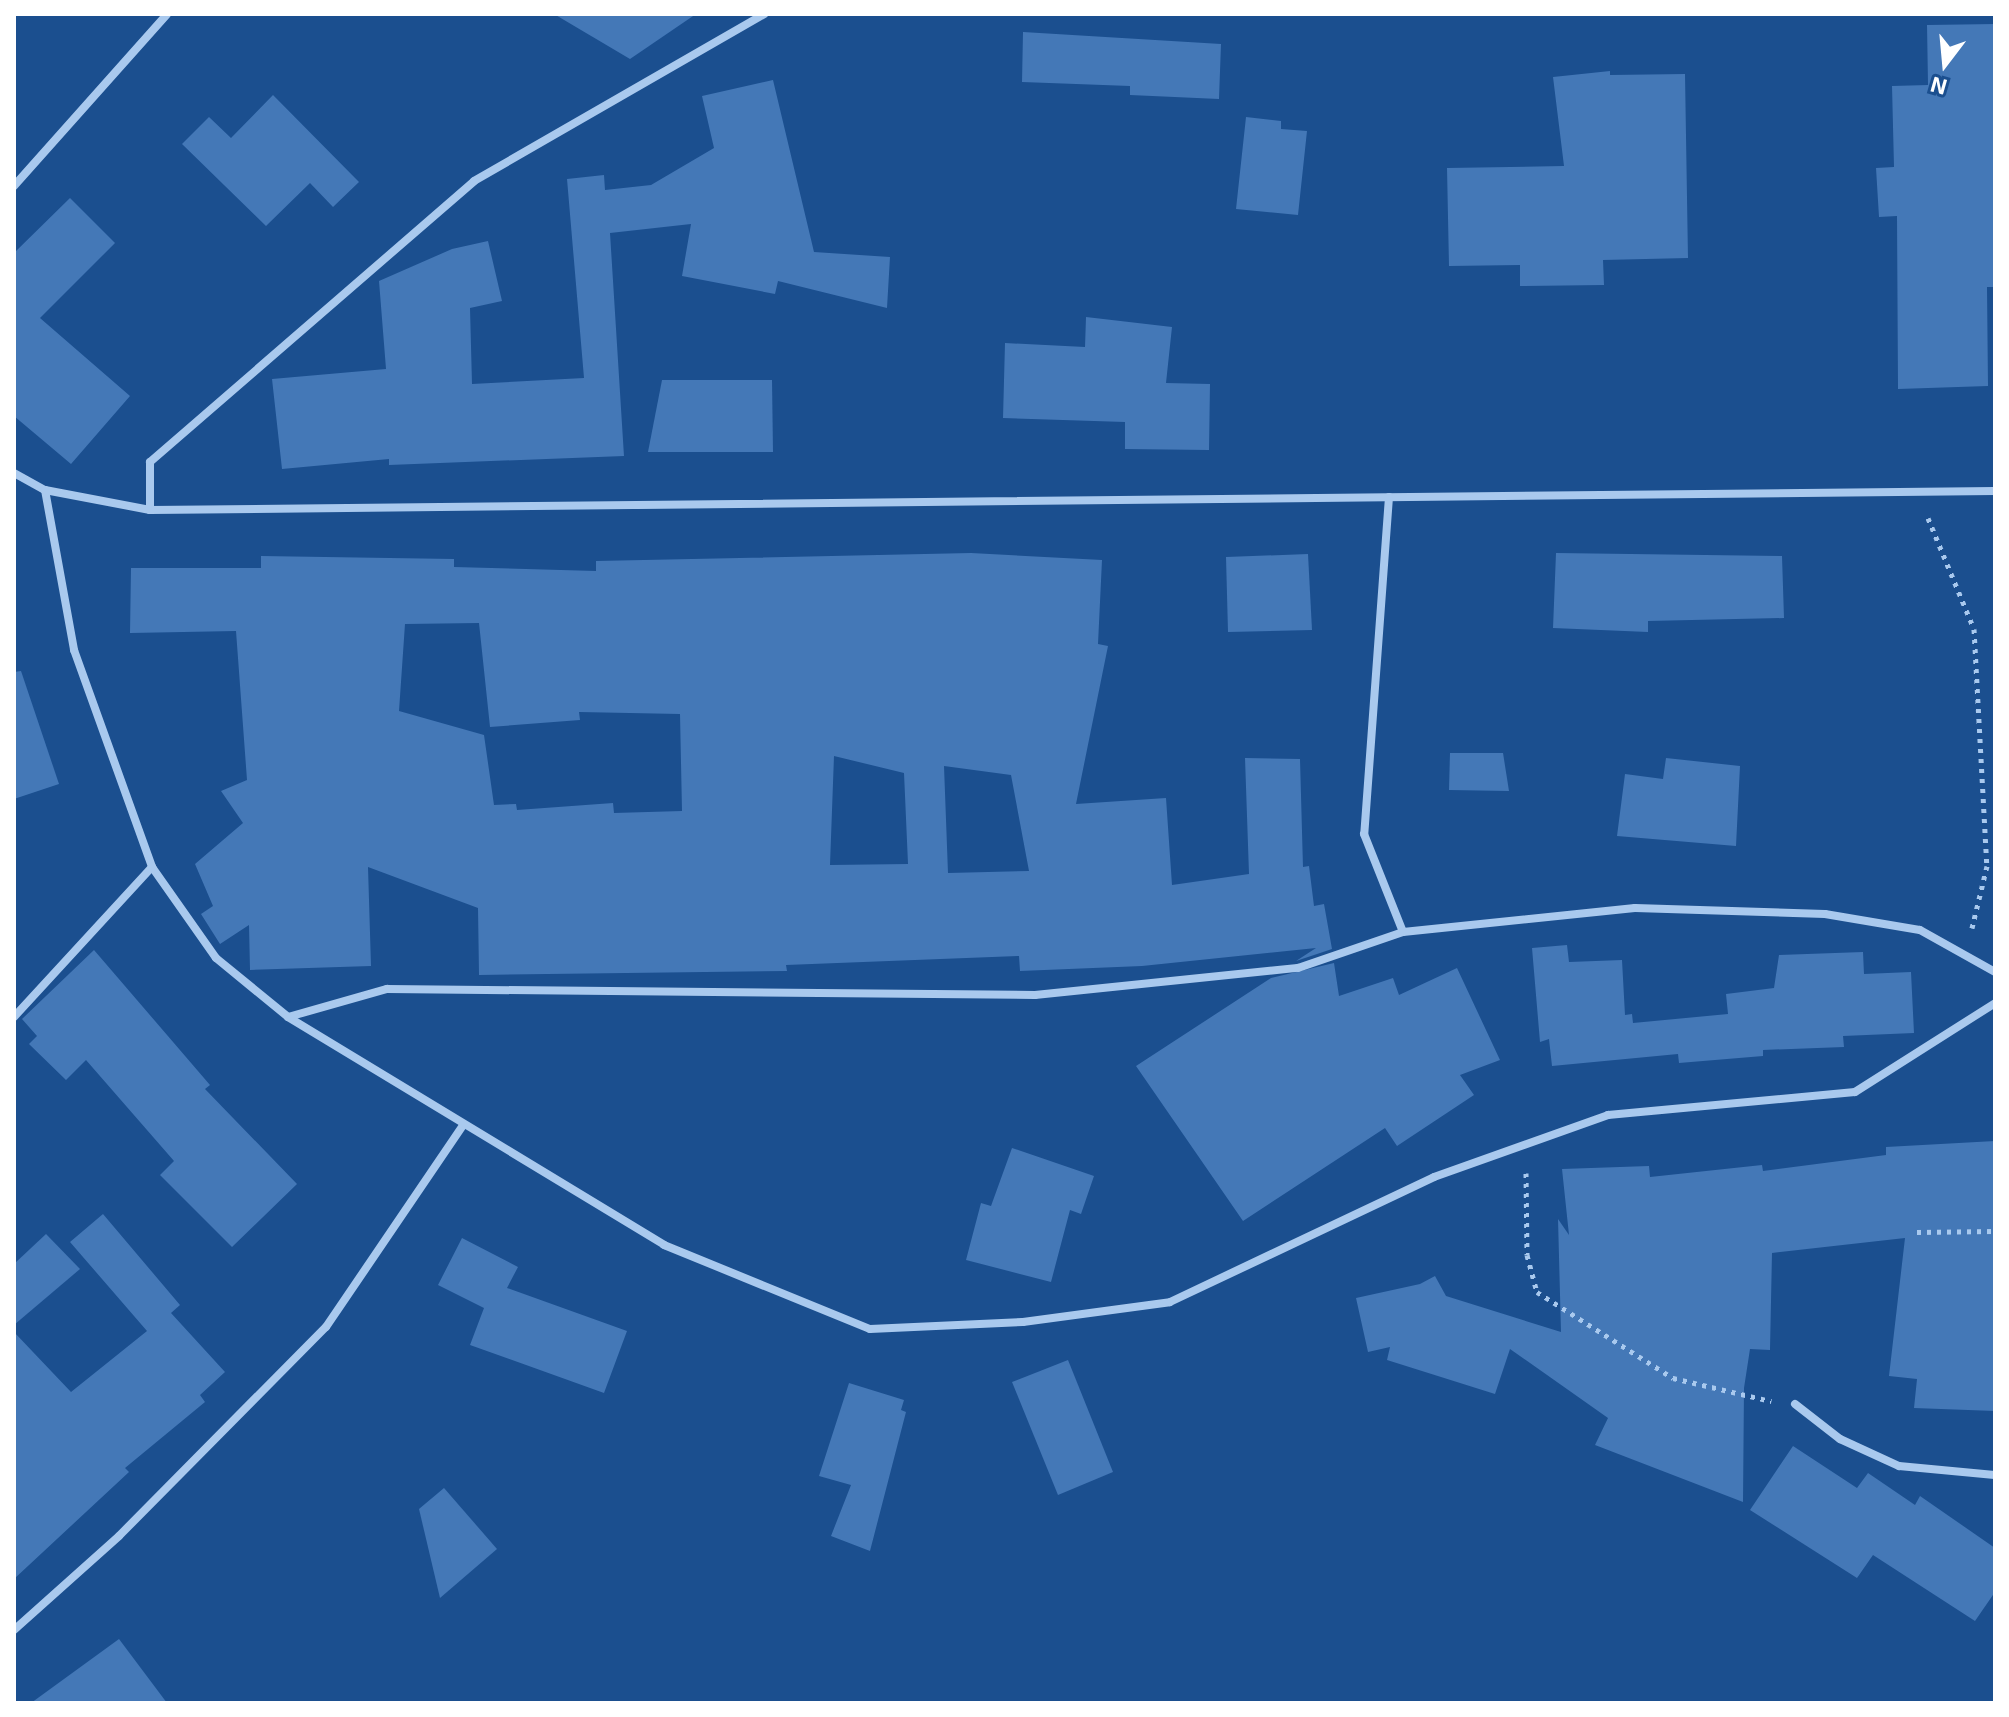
<!DOCTYPE html>
<html>
<head>
<meta charset="utf-8">
<style>
	body { margin:0 }
	#map { position:relative; width:2009px; height:1717px; overflow:hidden; background:#1b4f8f; font-family:"Exo 2",sans-serif }
	div>[style] { position:absolute }
	.building>* { inset:0; background:#4478b7 }
	.path>* { height:5px; margin-top:-2.5px; transform-origin:0; background:repeating-linear-gradient(90deg,#a9c9ee 0 4px,transparent 0 10px) }
	.minor>* { height:8px; margin:-4px; padding:0 4px; transform-origin:4px; border-radius:4px; background:#a9c9ee }
	span { translate:-50% -50%; white-space:nowrap; text-align:center; line-height:1.15; -webkit-text-stroke:6px #1b4f8f; paint-order:stroke }
	.frame { position:absolute; inset:0; border:16px solid #fff; pointer-events:none }
	.north { position:absolute; left:1905px; top:24px; width:80px; height:80px; -webkit-text-stroke:6px #1b4f8f; paint-order:stroke; rotate:196deg; font-size:22px; font-weight:700; line-height:32px; text-align:center; color:#fff }
	.north::after { content:''; display:block; margin:auto; width:28px; height:36px; background:#fff; clip-path:polygon(50% 0,100% 100%,50% 72%,0 100%) }
</style>
</head>
<body>
<div id="map">
	<div class="building">
		<div style="clip-path:polygon(554px 14px,696px 14px,630px 59px)"></div>
		<div style="clip-path:polygon(1995px 24px,1995px 287px,1987px 287px,1988px 386px,1898px 389px,1897px 216px,1879px 217px,1876px 168px,1894px 167px,1892px 86px,1928px 85px,1927px 25px)"></div>
		<div style="clip-path:polygon(1023px 32px,1221px 44px,1219px 99px,1130px 95px,1130px 86px,1022px 82px)"></div>
		<div style="clip-path:polygon(1610px 71px,1610px 75px,1685px 74px,1688px 258px,1603px 260px,1604px 285px,1520px 286px,1520px 265px,1449px 266px,1447px 168px,1564px 166px,1553px 77px)"></div>
		<div style="clip-path:polygon(773px 80px,814px 252px,890px 257px,887px 308px,778px 281px,775px 294px,682px 276px,691px 224px,610px 233px,624px 456px,389px 465px,389px 459px,282px 469px,272px 379px,386px 369px,379px 281px,452px 249px,488px 241px,502px 301px,470px 308px,472px 384px,584px 378px,567px 179px,604px 175px,605px 190px,651px 185px,714px 148px,702px 96px)"></div>
		<div style="clip-path:polygon(273px 95px,359px 182px,333px 207px,310px 183px,266px 226px,182px 144px,209px 117px,231px 138px)"></div>
		<div style="clip-path:polygon(1246px 117px,1281px 121px,1281px 129px,1307px 131px,1298px 215px,1236px 209px)"></div>
		<div style="clip-path:polygon(70px 198px,115px 243px,40px 318px,130px 396px,71px 464px,14px 416px,14px 253px)"></div>
		<div style="clip-path:polygon(1086px 317px,1172px 327px,1166px 383px,1210px 384px,1209px 450px,1125px 449px,1125px 422px,1003px 418px,1005px 343px,1085px 347px)"></div>
		<div style="clip-path:polygon(662px 380px,772px 380px,773px 452px,648px 452px)"></div>
		<div style="clip-path:polygon(evenodd,971px 553px,1102px 560px,1098px 644px,1108px 646px,1076px 804px,1166px 798px,1172px 885px,1249px 874px,1245px 758px,1300px 759px,1303px 867px,1309px 866px,1314px 906px,1324px 904px,1332px 949px,1296px 961px,1316px 948px,1142px 966px,1020px 971px,1019px 956px,786px 965px,787px 971px,479px 975px,478px 908px,368px 867px,371px 966px,250px 970px,249px 925px,220px 944px,201px 914px,213px 906px,195px 864px,243px 823px,221px 791px,247px 780px,236px 631px,130px 633px,131px 568px,261px 568px,261px 556px,454px 559px,454px 567px,596px 571px,596px 561px,971px 553px,479px 623px,490px 727px,580px 720px,579px 712px,680px 714px,682px 811px,614px 813px,613px 803px,517px 810px,516px 804px,494px 805px,484px 735px,399px 711px,405px 624px,479px 623px,971px 553px,834px 756px,904px 773px,908px 864px,830px 865px,834px 756px,971px 553px,944px 766px,1011px 775px,1029px 871px,948px 873px,944px 766px)"></div>
		<div style="clip-path:polygon(1556px 553px,1782px 556px,1784px 618px,1648px 621px,1648px 632px,1553px 628px)"></div>
		<div style="clip-path:polygon(1308px 554px,1312px 630px,1228px 632px,1226px 557px)"></div>
		<div style="clip-path:polygon(21px 671px,59px 784px,14px 799px,14px 672px)"></div>
		<div style="clip-path:polygon(1450px 753px,1503px 753px,1509px 791px,1449px 790px)"></div>
		<div style="clip-path:polygon(1666px 758px,1740px 766px,1736px 846px,1617px 836px,1625px 774px,1663px 779px)"></div>
		<div style="clip-path:polygon(1567px 945px,1569px 962px,1622px 960px,1625px 1015px,1632px 1014px,1633px 1023px,1728px 1014px,1726px 994px,1774px 988px,1779px 955px,1863px 952px,1864px 974px,1911px 972px,1914px 1033px,1843px 1036px,1844px 1047px,1763px 1050px,1763px 1056px,1679px 1063px,1678px 1054px,1552px 1066px,1549px 1039px,1540px 1042px,1532px 948px)"></div>
		<div style="clip-path:polygon(94px 950px,210px 1085px,205px 1089px,297px 1184px,232px 1247px,160px 1175px,174px 1161px,86px 1060px,66px 1080px,29px 1044px,37px 1036px,22px 1019px)"></div>
		<div style="clip-path:polygon(1334px 963px,1339px 996px,1393px 978px,1399px 995px,1457px 968px,1500px 1060px,1460px 1075px,1474px 1095px,1397px 1146px,1385px 1128px,1243px 1221px,1136px 1066px,1271px 978px)"></div>
		<div style="clip-path:polygon(1995px 1141px,1995px 1411px,1914px 1408px,1917px 1379px,1889px 1376px,1905px 1238px,1772px 1253px,1770px 1350px,1750px 1349px,1744px 1388px,1743px 1502px,1595px 1445px,1608px 1418px,1510px 1349px,1495px 1394px,1387px 1360px,1390px 1347px,1368px 1352px,1356px 1298px,1420px 1284px,1435px 1276px,1446px 1296px,1561px 1332px,1558px 1219px,1569px 1235px,1562px 1169px,1649px 1166px,1650px 1177px,1762px 1165px,1763px 1171px,1886px 1155px,1886px 1147px)"></div>
		<div style="clip-path:polygon(1012px 1148px,1094px 1176px,1081px 1214px,1070px 1210px,1051px 1282px,966px 1260px,981px 1203px,991px 1206px)"></div>
		<div style="clip-path:polygon(103px 1214px,180px 1305px,171px 1313px,225px 1372px,200px 1395px,205px 1402px,125px 1468px,129px 1472px,14px 1579px,14px 1332px,71px 1392px,147px 1331px,70px 1242px)"></div>
		<div style="clip-path:polygon(46px 1234px,80px 1269px,14px 1325px,14px 1264px)"></div>
		<div style="clip-path:polygon(462px 1238px,518px 1267px,507px 1288px,627px 1331px,604px 1393px,470px 1345px,484px 1308px,438px 1285px)"></div>
		<div style="clip-path:polygon(1068px 1360px,1113px 1472px,1058px 1495px,1012px 1382px)"></div>
		<div style="clip-path:polygon(849px 1383px,904px 1400px,901px 1410px,906px 1412px,870px 1551px,831px 1536px,851px 1485px,819px 1476px)"></div>
		<div style="clip-path:polygon(1793px 1446px,1857px 1488px,1868px 1473px,1915px 1505px,1920px 1496px,1995px 1548px,1995px 1592px,1975px 1621px,1873px 1555px,1857px 1578px,1750px 1510px)"></div>
		<div style="clip-path:polygon(444px 1488px,497px 1549px,440px 1598px,419px 1509px)"></div>
		<div style="clip-path:polygon(119px 1639px,167px 1703px,31px 1703px)"></div>
	</div>
	<div class="path">
		<div style="left:1928px;top:518px;width:120px;rotate:67.5deg"></div>
		<div style="left:1974px;top:629px;width:237px;rotate:86.9deg"></div>
		<div style="left:1987px;top:866px;width:64px;rotate:103.6deg"></div>
		<div style="left:1526px;top:1173px;width:82px;rotate:89.3deg"></div>
		<div style="left:1527px;top:1255px;width:38px;rotate:75deg"></div>
		<div style="left:1537px;top:1292px;width:161px;rotate:32.3deg"></div>
		<div style="left:1673px;top:1378px;width:101px;rotate:13.2deg"></div>
		<div style="left:1917px;top:1232px;width:78px;rotate:-0.7deg"></div>
	</div>
	<div class="minor">
		<div style="left:14px;top:186px;width:230px;rotate:-48.3deg"></div>
		<div style="left:14px;top:473px;width:35px;rotate:29deg"></div>
		<div style="left:45px;top:490px;width:107px;rotate:10.8deg"></div>
		<div style="left:150px;top:510px;width:1845px;rotate:-0.59deg"></div>
		<div style="left:45px;top:490px;width:163px;rotate:79.7deg"></div>
		<div style="left:74px;top:650px;width:231px;rotate:70.2deg"></div>
		<div style="left:152px;top:867px;width:111px;rotate:54.9deg"></div>
		<div style="left:216px;top:958px;width:93px;rotate:39.3deg"></div>
		<div style="left:288px;top:1017px;width:440px;rotate:31.2deg"></div>
		<div style="left:664px;top:1245px;width:222px;rotate:22.2deg"></div>
		<div style="left:870px;top:1329px;width:153px;rotate:-2.6deg"></div>
		<div style="left:1023px;top:1322px;width:148px;rotate:-7.7deg"></div>
		<div style="left:1170px;top:1302px;width:292px;rotate:-25.3deg"></div>
		<div style="left:1434px;top:1177px;width:185px;rotate:-19.6deg"></div>
		<div style="left:1608px;top:1115px;width:248px;rotate:-5.3deg"></div>
		<div style="left:1855px;top:1092px;width:166px;rotate:-32.4deg"></div>
		<div style="left:1389px;top:497px;width:338px;rotate:94.2deg"></div>
		<div style="left:1364px;top:834px;width:105px;rotate:68.3deg"></div>
		<div style="left:150px;top:510px;width:48px;rotate:-90deg"></div>
		<div style="left:150px;top:462px;width:429px;rotate:-40.9deg"></div>
		<div style="left:474px;top:181px;width:335px;rotate:-29.9deg"></div>
		<div style="left:14px;top:1017px;width:204px;rotate:-47.4deg"></div>
		<div style="left:288px;top:1017px;width:103px;rotate:-15.8deg"></div>
		<div style="left:387px;top:989px;width:648px;rotate:0.53deg"></div>
		<div style="left:1035px;top:995px;width:264px;rotate:-5.9deg"></div>
		<div style="left:1298px;top:968px;width:111px;rotate:-18.9deg"></div>
		<div style="left:1403px;top:932px;width:233px;rotate:-5.9deg"></div>
		<div style="left:1635px;top:908px;width:190px;rotate:1.8deg"></div>
		<div style="left:1825px;top:914px;width:96px;rotate:9.6deg"></div>
		<div style="left:1920px;top:930px;width:86px;rotate:29.2deg"></div>
		<div style="left:1795px;top:1404px;width:57px;rotate:37.9deg"></div>
		<div style="left:1840px;top:1439px;width:65px;rotate:24.6deg"></div>
		<div style="left:1899px;top:1466px;width:96px;rotate:5.4deg"></div>
		<div style="left:14px;top:1630px;width:141px;rotate:-41.8deg"></div>
		<div style="left:119px;top:1536px;width:294px;rotate:-45.3deg"></div>
		<div style="left:326px;top:1327px;width:245px;rotate:-55.8deg"></div>
	</div>
	<div class="frame"></div>
	<div class="north">N</div>
</div>
</body>
</html>
